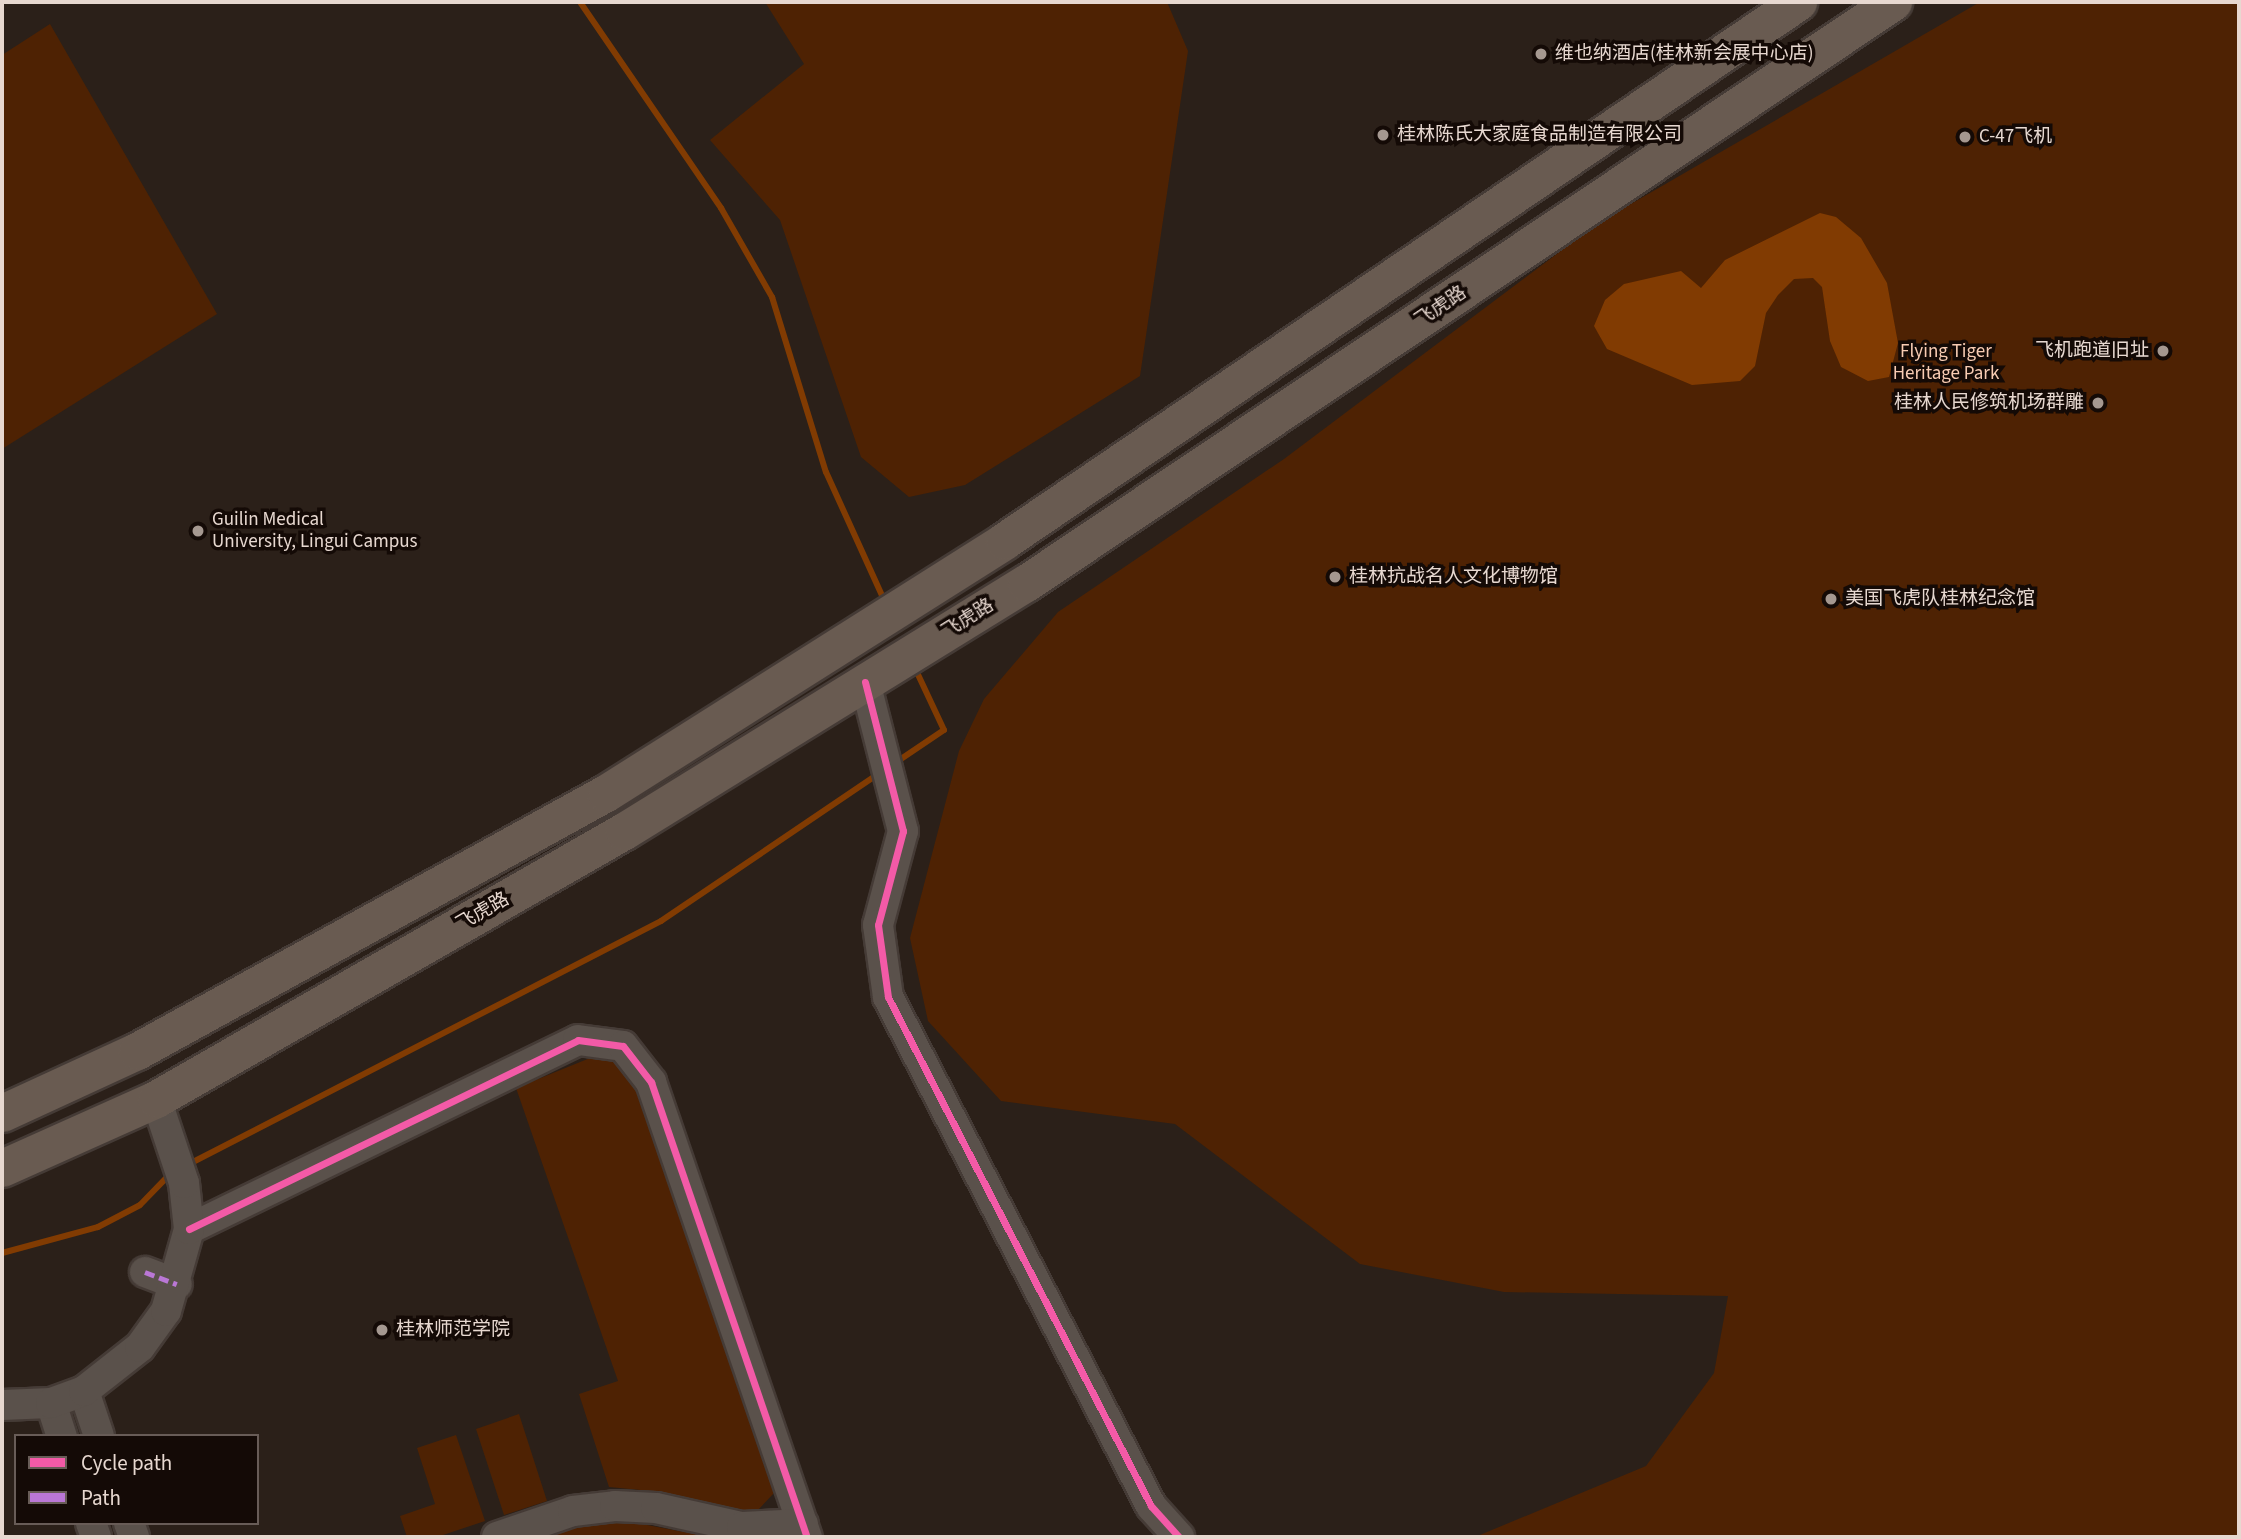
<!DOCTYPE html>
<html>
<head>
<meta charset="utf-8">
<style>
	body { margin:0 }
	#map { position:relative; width:2241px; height:1539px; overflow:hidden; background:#2b2019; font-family:"Source Sans 3","Noto Sans SC",sans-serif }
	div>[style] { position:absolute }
	.green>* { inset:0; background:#4e2203 }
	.water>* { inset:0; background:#813b02 }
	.stream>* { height:6px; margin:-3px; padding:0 3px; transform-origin:3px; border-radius:3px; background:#813b02 }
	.roads { filter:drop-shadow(2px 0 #453b36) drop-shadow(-2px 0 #453b36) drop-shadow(0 2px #453b36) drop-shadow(0 -2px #453b36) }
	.minor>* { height:30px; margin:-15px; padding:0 15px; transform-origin:15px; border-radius:15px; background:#5a514b }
	.major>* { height:37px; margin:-18.5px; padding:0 18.5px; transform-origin:18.5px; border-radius:18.5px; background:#695b51 }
	.quiet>* { height:5px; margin-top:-2.5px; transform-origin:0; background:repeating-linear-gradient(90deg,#ba77d6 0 10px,transparent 0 15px) }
	.cycleway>* { height:7px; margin:-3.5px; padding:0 3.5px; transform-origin:3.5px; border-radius:3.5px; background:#f35aa7 }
	.dots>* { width:19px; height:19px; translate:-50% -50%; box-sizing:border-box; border:4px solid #140a06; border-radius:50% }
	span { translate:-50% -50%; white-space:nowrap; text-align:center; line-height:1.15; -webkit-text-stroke:7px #140a06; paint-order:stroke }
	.poi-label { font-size:19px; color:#e7d8d0 }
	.left { translate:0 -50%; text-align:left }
	.right { translate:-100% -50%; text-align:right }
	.street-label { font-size:19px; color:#e7d8d0 }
	.park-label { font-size:19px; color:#f8ccb3 }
	.frame { position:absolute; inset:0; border:4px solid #e7d8d0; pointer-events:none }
	.legend { position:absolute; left:14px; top:1434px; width:245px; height:91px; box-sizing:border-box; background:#140a06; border:2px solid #685c57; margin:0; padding:9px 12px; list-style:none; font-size:21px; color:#e7d8d0 }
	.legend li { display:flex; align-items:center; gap:14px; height:35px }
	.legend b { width:35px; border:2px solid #685c57 }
</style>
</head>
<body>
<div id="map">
	<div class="green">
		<div style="clip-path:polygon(765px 2px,1167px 2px,1188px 51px,1140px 376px,965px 485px,909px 497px,861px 457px,780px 220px,710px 140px,804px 64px)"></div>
		<div style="clip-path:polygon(1980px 2px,2239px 2px,2239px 1537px,1475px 1537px,1646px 1466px,1714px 1373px,1728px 1296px,1504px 1292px,1360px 1264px,1175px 1124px,1001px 1101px,928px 1021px,910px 938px,959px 751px,984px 699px,1058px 612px,1284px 459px,1598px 223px)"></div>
		<div style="clip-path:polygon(50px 24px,217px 314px,2px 449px,2px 55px)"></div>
		<div style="clip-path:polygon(595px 1056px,611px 1059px,633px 1078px,772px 1480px,774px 1493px,758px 1510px,726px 1511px,662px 1492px,609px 1487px,579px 1394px,618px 1381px,516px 1088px)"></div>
		<div style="clip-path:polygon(519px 1414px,547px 1501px,504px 1515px,476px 1429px)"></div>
		<div style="clip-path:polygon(456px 1435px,485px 1521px,437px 1537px,407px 1537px,400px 1516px,435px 1504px,417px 1448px)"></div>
		<div style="clip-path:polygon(626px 1521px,710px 1537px,537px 1537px,580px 1524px)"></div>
	</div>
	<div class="water">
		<div style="clip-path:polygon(1820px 213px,1836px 217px,1861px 238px,1887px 283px,1898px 343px,1889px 377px,1868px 381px,1841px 367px,1830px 341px,1822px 287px,1813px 278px,1794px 279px,1778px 295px,1766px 313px,1755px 366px,1740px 381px,1692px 385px,1607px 349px,1594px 326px,1605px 300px,1624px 284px,1681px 271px,1701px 288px,1725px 260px)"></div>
	</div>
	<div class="stream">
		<div style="left:580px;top:2px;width:250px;rotate:55.6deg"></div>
		<div style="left:721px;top:208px;width:103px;rotate:60.2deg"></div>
		<div style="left:772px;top:297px;width:183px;rotate:72.9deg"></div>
		<div style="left:826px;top:472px;width:143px;rotate:65.6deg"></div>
		<div style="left:895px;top:763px;width:59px;rotate:-34deg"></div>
		<div style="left:944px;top:730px;width:71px;rotate:-115.1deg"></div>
		<div style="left:191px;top:1163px;width:529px;rotate:-27.24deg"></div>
		<div style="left:661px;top:921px;width:264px;rotate:-34.1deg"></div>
		<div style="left:2px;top:1253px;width:99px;rotate:-15.2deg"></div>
		<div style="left:98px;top:1227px;width:47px;rotate:-27.6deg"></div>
		<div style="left:140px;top:1205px;width:43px;rotate:-45.9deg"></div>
	</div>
	<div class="roads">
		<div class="minor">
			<div style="left:865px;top:682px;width:154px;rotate:75.7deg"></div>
			<div style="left:903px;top:831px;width:97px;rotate:104.9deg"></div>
			<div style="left:878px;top:925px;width:73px;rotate:82.1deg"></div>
			<div style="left:888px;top:997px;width:573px;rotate:62.67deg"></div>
			<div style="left:1151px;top:1506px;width:42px;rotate:47.9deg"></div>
			<div style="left:189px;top:1229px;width:432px;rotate:-25.9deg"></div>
			<div style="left:578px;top:1040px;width:45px;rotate:7.6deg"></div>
			<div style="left:623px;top:1046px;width:46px;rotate:52.1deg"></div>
			<div style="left:651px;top:1082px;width:481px;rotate:71.1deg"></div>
			<div style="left:145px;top:1272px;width:34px;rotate:21deg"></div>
			<div style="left:84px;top:1391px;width:47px;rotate:71.6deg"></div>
			<div style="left:51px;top:1403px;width:35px;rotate:72deg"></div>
			<div style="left:2px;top:1405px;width:49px;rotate:-2.3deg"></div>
			<div style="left:51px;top:1403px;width:35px;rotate:-20deg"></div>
			<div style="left:84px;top:1391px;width:71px;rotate:-38.2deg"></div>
			<div style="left:140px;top:1347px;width:44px;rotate:-54.2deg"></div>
			<div style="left:166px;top:1311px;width:85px;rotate:-74.3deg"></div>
			<div style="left:189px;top:1229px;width:46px;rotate:-96.2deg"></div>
			<div style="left:184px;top:1183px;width:89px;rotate:-108.4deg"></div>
			<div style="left:91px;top:1523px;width:15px;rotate:70deg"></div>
			<div style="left:129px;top:1523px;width:15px;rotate:70deg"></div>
			<div style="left:497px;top:1537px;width:80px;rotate:-18.9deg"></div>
			<div style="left:573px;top:1511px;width:42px;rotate:-6.8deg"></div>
			<div style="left:615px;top:1506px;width:41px;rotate:2.8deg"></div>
			<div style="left:656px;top:1508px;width:88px;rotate:12.5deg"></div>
			<div style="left:742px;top:1527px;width:61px;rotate:-2.8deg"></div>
		</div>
		<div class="major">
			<div style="left:2px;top:1113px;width:149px;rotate:-24.7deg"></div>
			<div style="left:137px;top:1051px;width:535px;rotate:-28.82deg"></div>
			<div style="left:606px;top:793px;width:471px;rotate:-32.3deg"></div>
			<div style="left:1004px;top:541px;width:960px;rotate:-34.17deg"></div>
			<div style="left:2px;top:1168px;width:169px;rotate:-24.1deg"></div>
			<div style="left:156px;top:1099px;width:539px;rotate:-29.8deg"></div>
			<div style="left:624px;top:831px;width:472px;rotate:-31.7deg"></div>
			<div style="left:1026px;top:583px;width:1044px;rotate:-33.83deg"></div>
		</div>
	</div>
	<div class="quiet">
		<div style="left:145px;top:1272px;width:34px;rotate:21deg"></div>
	</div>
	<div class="cycleway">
		<div style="left:865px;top:682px;width:154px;rotate:75.7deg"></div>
		<div style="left:903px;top:831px;width:97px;rotate:104.9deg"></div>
		<div style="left:878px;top:925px;width:73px;rotate:82.1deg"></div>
		<div style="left:888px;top:997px;width:573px;rotate:62.67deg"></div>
		<div style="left:1151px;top:1506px;width:42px;rotate:47.9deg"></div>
		<div style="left:189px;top:1229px;width:432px;rotate:-25.9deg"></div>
		<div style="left:578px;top:1040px;width:45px;rotate:7.6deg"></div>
		<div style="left:623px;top:1046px;width:46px;rotate:52.1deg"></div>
		<div style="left:651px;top:1082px;width:481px;rotate:71.1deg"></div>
	</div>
	<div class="dots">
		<div style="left:1541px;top:54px;background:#a59890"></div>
		<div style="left:1383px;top:135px;background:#a59890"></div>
		<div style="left:1965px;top:137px;background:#a59890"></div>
		<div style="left:2163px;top:351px;background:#a59890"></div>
		<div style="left:2098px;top:403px;background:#a59890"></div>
		<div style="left:198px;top:531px;background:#a59890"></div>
		<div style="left:1335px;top:577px;background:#a59890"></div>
		<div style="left:1831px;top:599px;background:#a59890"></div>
		<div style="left:382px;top:1330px;background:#a59890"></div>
	</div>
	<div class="poi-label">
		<span class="left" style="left:1555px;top:54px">维也纳酒店(桂林新会展中心店)</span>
		<span class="left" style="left:1397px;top:135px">桂林陈氏大家庭食品制造有限公司</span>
		<span class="left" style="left:1979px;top:137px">C-47飞机</span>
		<span class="right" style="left:2149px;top:351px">飞机跑道旧址</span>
		<span class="right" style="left:2084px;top:403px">桂林人民修筑机场群雕</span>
		<span class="left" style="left:212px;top:531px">Guilin Medical<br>University, Lingui Campus</span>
		<span class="left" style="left:1349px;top:577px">桂林抗战名人文化博物馆</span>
		<span class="left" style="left:1845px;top:599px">美国飞虎队桂林纪念馆</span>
		<span class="left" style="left:396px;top:1330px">桂林师范学院</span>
	</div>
	<div class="street-label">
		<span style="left:1441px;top:307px;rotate:-34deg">飞虎路</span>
		<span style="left:968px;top:619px;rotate:-32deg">飞虎路</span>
		<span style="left:483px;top:912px;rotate:-30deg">飞虎路</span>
	</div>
	<div class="park-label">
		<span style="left:1946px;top:363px">Flying Tiger<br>Heritage Park</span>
	</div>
	<div class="frame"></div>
	<ul class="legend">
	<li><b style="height:9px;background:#f35aa7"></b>Cycle path</li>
	<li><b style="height:9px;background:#ba77d6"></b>Path</li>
	</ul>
</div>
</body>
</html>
